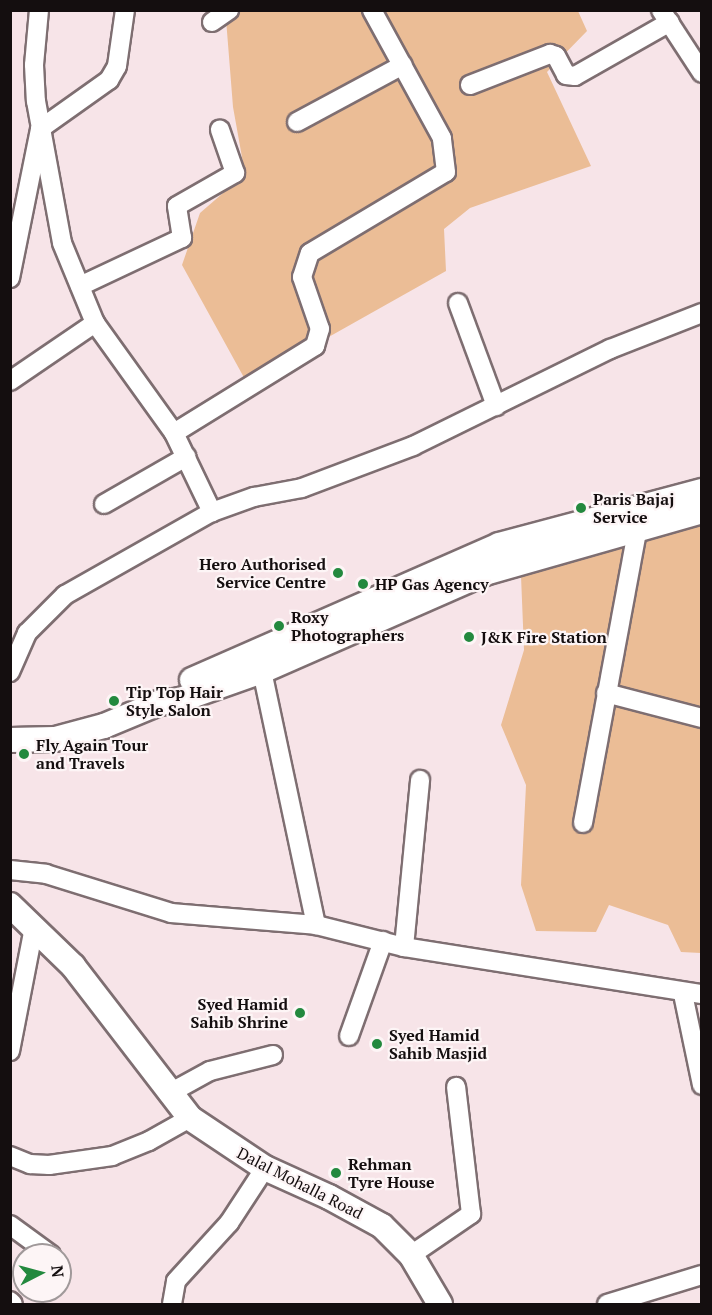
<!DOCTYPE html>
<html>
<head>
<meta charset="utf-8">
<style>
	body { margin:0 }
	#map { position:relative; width:712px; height:1315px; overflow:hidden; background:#f7e4e8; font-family:"PT Serif",serif }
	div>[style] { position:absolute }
	.green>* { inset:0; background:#ebbd96 }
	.roads { filter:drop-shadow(2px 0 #7e6e71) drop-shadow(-2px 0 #7e6e71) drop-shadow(0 2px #7e6e71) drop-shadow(0 -2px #7e6e71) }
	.street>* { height:18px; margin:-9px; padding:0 9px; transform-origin:9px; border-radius:9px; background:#fff }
	.secondary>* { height:24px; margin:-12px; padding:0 12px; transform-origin:12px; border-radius:12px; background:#fff }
	.dots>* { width:16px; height:16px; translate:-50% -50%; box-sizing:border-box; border:3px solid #fdf5f6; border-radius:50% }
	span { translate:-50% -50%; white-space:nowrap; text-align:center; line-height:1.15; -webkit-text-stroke:4.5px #fdf5f6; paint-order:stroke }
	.poi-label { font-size:16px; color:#140e0f; font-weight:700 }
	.left { translate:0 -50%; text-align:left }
	.right { translate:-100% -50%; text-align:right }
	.street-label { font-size:16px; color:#140e0f }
	.frame { position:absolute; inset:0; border:12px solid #140e0f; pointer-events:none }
	.north { position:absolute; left:12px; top:1243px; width:60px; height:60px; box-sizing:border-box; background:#fdf5f6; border:2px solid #a0999a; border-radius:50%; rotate:84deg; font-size:16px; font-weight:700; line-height:24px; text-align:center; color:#140e0f }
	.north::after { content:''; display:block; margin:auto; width:21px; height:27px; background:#23893e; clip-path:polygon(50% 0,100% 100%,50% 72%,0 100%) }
</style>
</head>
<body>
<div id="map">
	<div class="green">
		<div style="clip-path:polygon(232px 11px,578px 11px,587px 31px,547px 72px,591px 166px,470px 208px,444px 229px,446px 271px,247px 383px,182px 265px,200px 213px,245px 174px,233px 107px,226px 19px)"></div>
		<div style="clip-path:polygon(701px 522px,701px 953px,681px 952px,668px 925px,609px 905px,596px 932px,536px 931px,521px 885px,526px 785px,501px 725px,524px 650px,521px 576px)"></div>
	</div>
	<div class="roads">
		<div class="street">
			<div style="left:39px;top:10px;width:55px;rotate:95.2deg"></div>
			<div style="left:34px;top:65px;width:36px;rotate:87deg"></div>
			<div style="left:36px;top:101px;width:144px;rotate:79.6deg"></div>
			<div style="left:62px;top:243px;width:87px;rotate:67.6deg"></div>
			<div style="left:95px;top:323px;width:135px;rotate:54.3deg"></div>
			<div style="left:174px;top:433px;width:88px;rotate:64.3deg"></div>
			<div style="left:661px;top:10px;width:75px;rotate:56.9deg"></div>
			<div style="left:212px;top:22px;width:21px;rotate:-35deg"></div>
			<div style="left:470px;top:85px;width:86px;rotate:-21.2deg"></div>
			<div style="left:550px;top:54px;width:6px;rotate:18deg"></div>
			<div style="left:556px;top:56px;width:21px;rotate:62deg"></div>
			<div style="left:566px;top:75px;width:9px;rotate:6deg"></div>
			<div style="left:575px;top:76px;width:109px;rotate:-29.6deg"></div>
			<div style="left:297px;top:122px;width:120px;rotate:-28.3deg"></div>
			<div style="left:10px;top:278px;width:152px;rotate:-78.6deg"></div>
			<div style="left:40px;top:129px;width:85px;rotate:-35.4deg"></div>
			<div style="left:109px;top:80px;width:16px;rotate:-60deg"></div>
			<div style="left:117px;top:66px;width:57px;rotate:-81.9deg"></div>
			<div style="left:80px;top:286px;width:113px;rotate:-25.2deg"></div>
			<div style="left:182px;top:238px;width:32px;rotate:-99deg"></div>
			<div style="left:177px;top:206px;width:67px;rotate:-29.6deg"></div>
			<div style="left:235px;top:173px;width:46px;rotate:-109.2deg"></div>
			<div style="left:458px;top:303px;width:110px;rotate:69.7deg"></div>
			<div style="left:10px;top:381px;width:103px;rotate:-34.3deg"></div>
			<div style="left:174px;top:433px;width:166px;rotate:-31.7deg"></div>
			<div style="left:315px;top:346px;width:18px;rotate:-74deg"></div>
			<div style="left:320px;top:329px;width:55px;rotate:-109.1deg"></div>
			<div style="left:302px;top:277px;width:25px;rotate:-72deg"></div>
			<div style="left:310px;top:253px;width:158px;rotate:-30.8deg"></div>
			<div style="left:446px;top:172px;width:34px;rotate:-97deg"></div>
			<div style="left:442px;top:138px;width:146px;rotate:-118.7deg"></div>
			<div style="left:104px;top:504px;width:95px;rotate:-29.8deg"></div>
			<div style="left:262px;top:671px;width:260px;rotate:78deg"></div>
			<div style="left:10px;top:672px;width:43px;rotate:-66.4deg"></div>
			<div style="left:27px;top:633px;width:54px;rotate:-45deg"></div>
			<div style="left:65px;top:595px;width:169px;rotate:-29.5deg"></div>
			<div style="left:212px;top:512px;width:45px;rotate:-19.7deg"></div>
			<div style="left:254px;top:497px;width:49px;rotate:-10.6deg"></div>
			<div style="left:302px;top:488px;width:119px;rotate:-20.7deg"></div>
			<div style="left:413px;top:446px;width:220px;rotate:-26.2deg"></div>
			<div style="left:610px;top:349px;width:99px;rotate:-21.4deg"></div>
			<div style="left:606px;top:693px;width:99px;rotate:14.6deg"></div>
			<div style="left:583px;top:823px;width:295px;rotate:-79.5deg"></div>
			<div style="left:10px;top:870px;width:36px;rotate:6deg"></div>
			<div style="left:46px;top:874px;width:131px;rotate:17.3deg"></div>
			<div style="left:171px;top:913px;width:145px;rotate:4.7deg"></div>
			<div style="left:316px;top:925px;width:91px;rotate:14deg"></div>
			<div style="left:404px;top:947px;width:302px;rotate:9deg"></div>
			<div style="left:404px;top:947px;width:168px;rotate:-84.5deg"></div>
			<div style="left:683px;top:994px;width:93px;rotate:78.2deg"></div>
			<div style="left:349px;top:1036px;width:101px;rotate:-70.3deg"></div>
			<div style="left:10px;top:1051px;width:126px;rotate:-79deg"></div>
			<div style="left:168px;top:1094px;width:48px;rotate:-28.7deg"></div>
			<div style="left:210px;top:1071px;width:65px;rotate:-14.3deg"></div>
			<div style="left:10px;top:1156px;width:22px;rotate:22deg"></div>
			<div style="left:30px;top:1164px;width:19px;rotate:3deg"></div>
			<div style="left:49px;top:1165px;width:64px;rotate:-8.1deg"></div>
			<div style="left:112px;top:1156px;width:40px;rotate:-22deg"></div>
			<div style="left:149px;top:1141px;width:47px;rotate:-29.3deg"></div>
			<div style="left:10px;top:1225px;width:51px;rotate:36.2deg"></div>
			<div style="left:411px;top:1255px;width:73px;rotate:-34.3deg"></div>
			<div style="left:471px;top:1214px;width:128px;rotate:-96.7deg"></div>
			<div style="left:10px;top:1301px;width:4px;rotate:45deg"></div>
			<div style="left:172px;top:1304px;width:23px;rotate:-80deg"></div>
			<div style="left:176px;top:1281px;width:79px;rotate:-47.6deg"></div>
			<div style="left:229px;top:1223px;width:66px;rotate:-56.8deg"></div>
			<div style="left:607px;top:1304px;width:99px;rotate:-17deg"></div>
		</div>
		<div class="secondary">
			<div style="left:192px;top:680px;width:335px;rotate:-23.7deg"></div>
			<div style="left:499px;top:545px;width:210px;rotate:-14.9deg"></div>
			<div style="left:10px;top:740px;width:45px;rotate:-1.3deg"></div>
			<div style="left:55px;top:739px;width:51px;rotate:-14.9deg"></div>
			<div style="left:104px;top:726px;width:60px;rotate:-22.7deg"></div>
			<div style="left:159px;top:703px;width:21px;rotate:-8deg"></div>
			<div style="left:180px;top:700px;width:87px;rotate:-19.5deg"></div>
			<div style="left:262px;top:671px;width:244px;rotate:-23.7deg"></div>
			<div style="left:485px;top:573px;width:226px;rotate:-15.9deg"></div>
			<div style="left:10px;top:905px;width:88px;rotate:44.1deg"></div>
			<div style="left:73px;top:966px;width:192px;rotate:52.4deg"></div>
			<div style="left:190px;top:1118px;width:90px;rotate:33.7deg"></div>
			<div style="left:265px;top:1168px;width:70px;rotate:24.4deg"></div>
			<div style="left:329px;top:1197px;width:60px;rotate:28.7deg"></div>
			<div style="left:382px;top:1226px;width:41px;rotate:45deg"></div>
			<div style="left:411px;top:1255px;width:57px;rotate:59.4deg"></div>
		</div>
	</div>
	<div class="dots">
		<div style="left:581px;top:508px;background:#23893e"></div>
		<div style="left:338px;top:573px;background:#23893e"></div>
		<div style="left:363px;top:584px;background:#23893e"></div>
		<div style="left:279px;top:626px;background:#23893e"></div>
		<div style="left:469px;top:637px;background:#23893e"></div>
		<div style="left:114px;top:701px;background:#23893e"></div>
		<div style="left:24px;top:754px;background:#23893e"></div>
		<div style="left:300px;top:1013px;background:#23893e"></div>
		<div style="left:377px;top:1044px;background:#23893e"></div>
		<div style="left:336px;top:1173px;background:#23893e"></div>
	</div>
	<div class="poi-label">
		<span class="left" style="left:593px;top:508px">Paris Bajaj<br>Service</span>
		<span class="right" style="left:326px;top:573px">Hero Authorised<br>Service Centre</span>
		<span class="left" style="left:375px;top:584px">HP Gas Agency</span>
		<span class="left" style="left:291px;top:626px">Roxy<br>Photographers</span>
		<span class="left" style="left:481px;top:637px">J&amp;K Fire Station</span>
		<span class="left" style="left:126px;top:701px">Tip Top Hair<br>Style Salon</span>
		<span class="left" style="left:36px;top:754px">Fly Again Tour<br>and Travels</span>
		<span class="right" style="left:288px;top:1013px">Syed Hamid<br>Sahib Shrine</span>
		<span class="left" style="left:389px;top:1044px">Syed Hamid<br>Sahib Masjid</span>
		<span class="left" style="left:348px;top:1173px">Rehman<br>Tyre House</span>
	</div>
	<div class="street-label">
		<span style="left:300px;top:1183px;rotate:27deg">Dalal Mohalla Road</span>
	</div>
	<div class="frame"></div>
	<div class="north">N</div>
</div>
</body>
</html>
